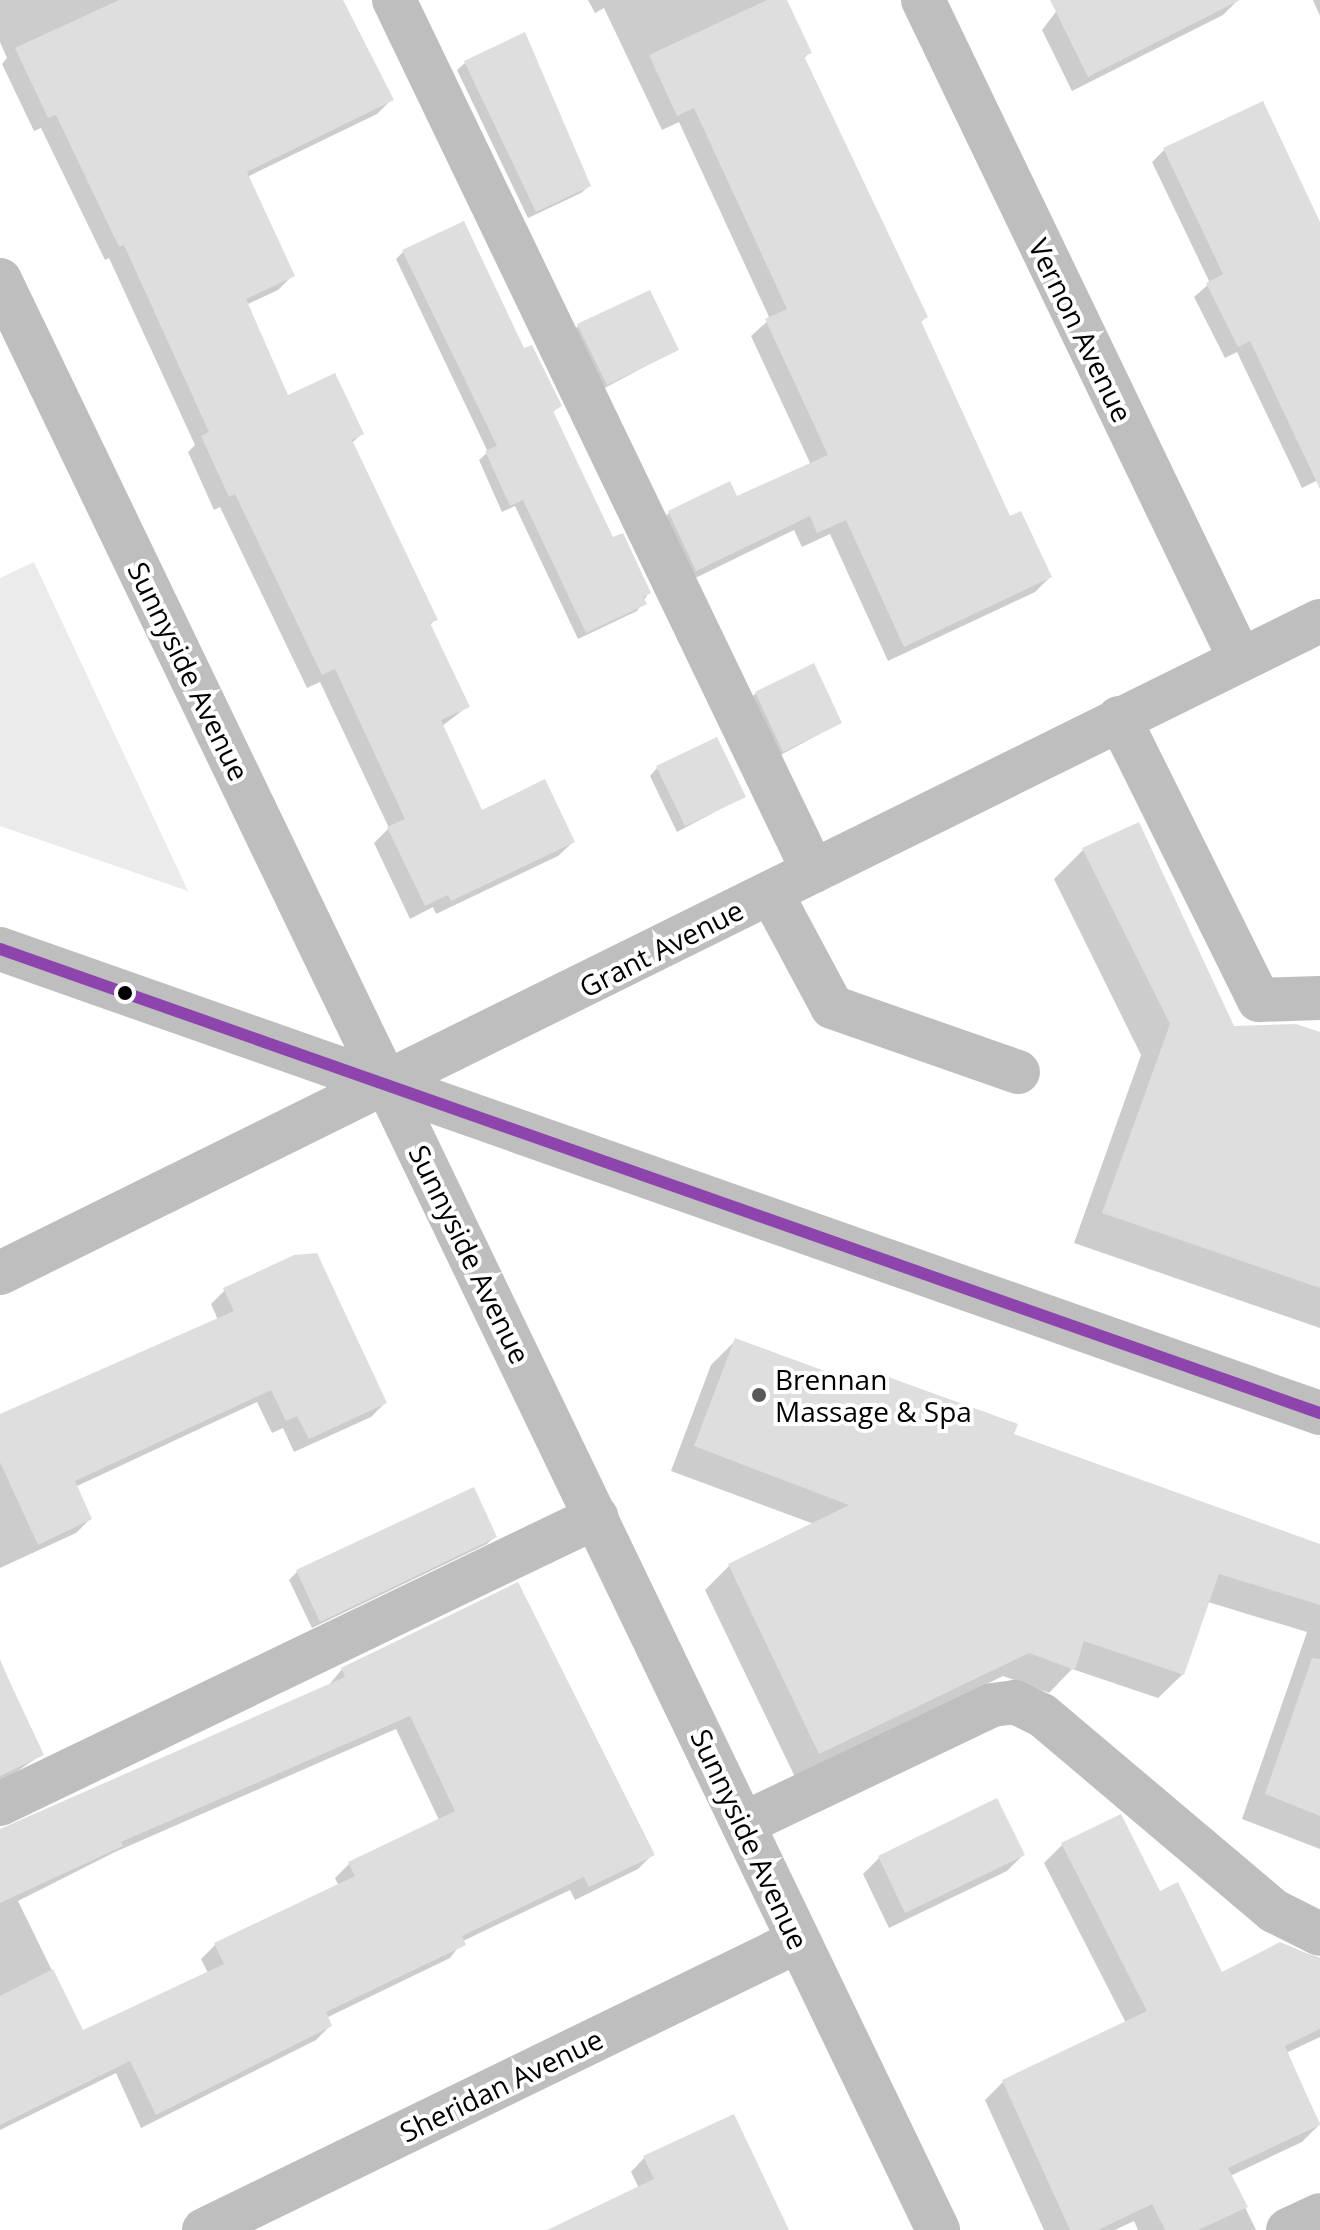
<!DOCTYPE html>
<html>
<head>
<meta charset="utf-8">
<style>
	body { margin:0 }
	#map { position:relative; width:1320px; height:2230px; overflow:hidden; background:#fff; font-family:"Open Sans",sans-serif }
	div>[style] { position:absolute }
	.green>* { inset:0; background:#ebebeb }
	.shadow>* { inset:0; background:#0003 }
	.building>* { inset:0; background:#dedede }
	.minor>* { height:44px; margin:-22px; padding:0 22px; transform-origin:22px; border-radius:22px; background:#bebebe }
	.bus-1>* { height:12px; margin:-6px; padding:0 6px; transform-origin:6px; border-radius:6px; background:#8e44ad }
	.dots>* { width:22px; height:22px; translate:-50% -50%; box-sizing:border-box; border:4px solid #fff; border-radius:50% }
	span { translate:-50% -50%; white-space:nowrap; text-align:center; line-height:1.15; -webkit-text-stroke:8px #fff; paint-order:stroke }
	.street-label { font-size:28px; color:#000 }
	.poi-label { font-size:28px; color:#000 }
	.left { translate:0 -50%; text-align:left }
</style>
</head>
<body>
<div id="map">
	<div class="green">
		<div style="clip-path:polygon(34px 562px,188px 891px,0 826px,0 578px)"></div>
	</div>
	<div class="shadow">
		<div style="clip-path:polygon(0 0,342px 0,391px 100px,377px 114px,247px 177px,292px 276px,278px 290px,246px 305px,287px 398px,361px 434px,352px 443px,435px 620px,429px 626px,467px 707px,442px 726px,481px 813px,573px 842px,558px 856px,436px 914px,433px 907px,410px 919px,374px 843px,389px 828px,320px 682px,307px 688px,220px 507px,214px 510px,188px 452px,195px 445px,109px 258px,105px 260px,41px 128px,34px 131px,2px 64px,7px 58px,0 42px)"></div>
		<div style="clip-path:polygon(588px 0,785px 0,810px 52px,803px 59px,926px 317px,920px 323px,1009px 518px,1050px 577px,1035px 592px,888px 661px,830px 534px,802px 547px,794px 530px,681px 585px,653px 528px,669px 513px,729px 483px,736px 499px,811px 465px,751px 336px,770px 319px,679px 122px,662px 130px,604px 8px,595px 13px)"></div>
		<div style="clip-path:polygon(1065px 0,1238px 0,1223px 15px,1072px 91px,1042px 30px)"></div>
		<div style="clip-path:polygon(1313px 0,1320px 0,1320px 16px)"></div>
		<div style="clip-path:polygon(465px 63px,589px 186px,581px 193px,528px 218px,457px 70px)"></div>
		<div style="clip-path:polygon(1165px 149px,1320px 227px,1320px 479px,1302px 488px,1237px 352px,1225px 358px,1194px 297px,1210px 283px,1152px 162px)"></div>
		<div style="clip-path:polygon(404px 251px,523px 351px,559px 406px,552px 413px,612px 540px,649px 592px,637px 611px,578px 639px,515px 506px,502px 512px,479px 460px,488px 452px,396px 259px)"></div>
		<div style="clip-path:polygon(579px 325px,676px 350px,599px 391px,571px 333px)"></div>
		<div style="clip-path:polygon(756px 693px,840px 723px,775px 758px,748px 701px)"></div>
		<div style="clip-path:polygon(657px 768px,743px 797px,677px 832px,650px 776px)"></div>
		<div style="clip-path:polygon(1084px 849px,1233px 1028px,1320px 1033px,1320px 1328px,1074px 1243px,1141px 1055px,1054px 879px)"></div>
		<div style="clip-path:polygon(225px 1290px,385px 1403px,371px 1417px,294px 1452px,283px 1428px,272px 1433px,257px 1402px,75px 1487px,90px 1519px,76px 1533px,0 1568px,0 1417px,218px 1320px,211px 1304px)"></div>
		<div style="clip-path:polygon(735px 1341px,868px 1389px,880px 1376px,1012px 1435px,1320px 1546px,1320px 1849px,1242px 1819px,1307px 1632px,1208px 1602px,1183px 1674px,1158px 1698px,1072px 1669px,1049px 1693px,1003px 1676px,795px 1777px,705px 1590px,729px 1566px,814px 1524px,671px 1471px,711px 1365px)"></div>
		<div style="clip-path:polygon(473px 1490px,494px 1537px,487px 1544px,312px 1628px,289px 1580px,297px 1572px)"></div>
		<div style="clip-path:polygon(0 1660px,41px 1755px,0 1783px)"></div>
		<div style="clip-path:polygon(evenodd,342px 1669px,652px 1855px,638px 1869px,575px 1900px,570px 1890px,463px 1941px,450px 1958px,326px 2018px,330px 2026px,316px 2040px,141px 2128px,116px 2073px,0 2130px,0 1831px,329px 1685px,342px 1669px,396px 1729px,439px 1820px,349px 1864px,335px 1878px,339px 1886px,215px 1945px,201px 1959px,208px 1973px,82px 2032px,18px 1901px,115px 1852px,396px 1729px)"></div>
		<div style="clip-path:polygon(996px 1801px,1023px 1855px,1007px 1871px,889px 1928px,863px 1874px,879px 1858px)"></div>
		<div style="clip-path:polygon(1063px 1844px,1159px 1893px,1221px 1975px,1280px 1944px,1320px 1958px,1320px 2037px,1286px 2053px,1320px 2124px,1302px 2142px,1230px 2176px,1256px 2230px,1138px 2230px,1134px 2221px,1115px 2230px,1044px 2230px,985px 2100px,1004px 2081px,1126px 2023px,1044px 1863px)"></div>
		<div style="clip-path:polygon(644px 2158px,787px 2230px,552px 2230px,639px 2188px,631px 2172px)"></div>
	</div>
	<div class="building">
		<div style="clip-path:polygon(119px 0,343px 0,394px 100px,247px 172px,295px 276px,246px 299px,288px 395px,335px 373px,364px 434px,352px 440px,438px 620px,430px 623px,470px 707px,441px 720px,482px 810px,545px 779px,575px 842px,451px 901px,448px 895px,425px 906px,387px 827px,405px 819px,335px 669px,322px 675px,235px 494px,229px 497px,201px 436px,209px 432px,124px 245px,119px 247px,56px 115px,48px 118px,15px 48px)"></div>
		<div style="clip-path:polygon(767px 0,787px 0,812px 53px,804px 56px,928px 317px,921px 321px,1010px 516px,1021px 511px,1052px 577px,904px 647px,846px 520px,817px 533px,810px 516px,696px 571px,668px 511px,730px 481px,737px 496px,828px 455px,765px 319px,787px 309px,694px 108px,677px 116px,649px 55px)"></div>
		<div style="clip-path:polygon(1050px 0,1240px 0,1088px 77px)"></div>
		<div style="clip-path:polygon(525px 32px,591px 186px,536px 212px,464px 61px)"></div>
		<div style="clip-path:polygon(1263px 101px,1320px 222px,1320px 489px,1250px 341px,1238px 347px,1206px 283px,1223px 274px,1163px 148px)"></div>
		<div style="clip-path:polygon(464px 221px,524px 348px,532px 345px,562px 406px,553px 411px,613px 537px,623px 533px,651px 593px,643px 597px,647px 604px,586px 633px,523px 500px,510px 506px,485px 451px,497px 446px,402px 250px)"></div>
		<div style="clip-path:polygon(650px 290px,679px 350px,607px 385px,577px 324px)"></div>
		<div style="clip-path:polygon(814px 663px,842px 723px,783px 752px,755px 692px)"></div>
		<div style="clip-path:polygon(717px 737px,746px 797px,685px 826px,656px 766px)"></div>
		<div style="clip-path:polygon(1139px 822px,1234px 1026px,1296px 1024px,1320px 1032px,1320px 1288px,1102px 1213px,1170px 1024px,1082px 848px)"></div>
		<div style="clip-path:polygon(317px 1253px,387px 1403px,309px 1439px,297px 1416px,286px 1421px,271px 1390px,75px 1481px,92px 1519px,38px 1545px,0 1462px,0 1414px,234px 1311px,223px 1288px,294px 1255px)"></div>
		<div style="clip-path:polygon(735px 1338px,874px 1389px,880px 1374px,1018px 1424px,1014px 1434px,1320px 1544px,1320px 1605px,1219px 1574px,1184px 1675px,1084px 1641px,1075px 1670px,1029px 1653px,819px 1754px,728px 1564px,849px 1505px,694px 1446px)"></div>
		<div style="clip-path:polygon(474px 1487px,497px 1537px,320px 1622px,296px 1570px)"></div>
		<div style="clip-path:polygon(518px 1582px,655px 1855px,589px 1887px,584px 1877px,462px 1936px,466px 1945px,326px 2012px,332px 2026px,156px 2115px,130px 2061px,0 2125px,0 1996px,53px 1969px,83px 2030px,224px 1964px,214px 1943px,355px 1876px,348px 1862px,455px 1811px,410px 1716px,121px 1842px,123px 1846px,0 1903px,0 1829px,345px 1677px,341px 1668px)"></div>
		<div style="clip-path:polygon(1312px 1658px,1320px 1659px,1320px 1816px,1265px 1794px)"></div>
		<div style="clip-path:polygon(0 1661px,44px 1755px,0 1776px)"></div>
		<div style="clip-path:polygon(997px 1798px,1025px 1855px,905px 1913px,878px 1856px)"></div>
		<div style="clip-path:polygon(1121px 1814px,1160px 1891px,1178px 1882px,1222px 1972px,1280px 1942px,1320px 1959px,1320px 2029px,1285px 2046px,1320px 2125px,1228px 2168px,1248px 2207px,1198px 2230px,1165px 2230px,1152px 2204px,1098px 2230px,1070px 2230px,1002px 2080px,1147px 2011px,1061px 1843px)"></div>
		<div style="clip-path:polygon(734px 2114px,789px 2230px,547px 2230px,654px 2179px,643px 2156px)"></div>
	</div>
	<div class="minor">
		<div style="left:394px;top:0;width:967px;rotate:64.31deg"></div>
		<div style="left:923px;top:0;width:731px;rotate:64.31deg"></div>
		<div style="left:0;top:280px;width:2164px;rotate:64.31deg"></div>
		<div style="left:1119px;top:718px;width:315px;rotate:63.6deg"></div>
		<div style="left:1259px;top:1000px;width:61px;rotate:-1.9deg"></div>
		<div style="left:771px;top:893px;width:129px;rotate:61.8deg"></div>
		<div style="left:832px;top:1007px;width:197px;rotate:19.3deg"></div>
		<div style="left:0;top:949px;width:1399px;rotate:19.37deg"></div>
		<div style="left:0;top:1273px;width:1472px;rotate:-26.29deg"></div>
		<div style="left:0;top:1804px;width:662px;rotate:-25.71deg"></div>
		<div style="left:743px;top:1824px;width:276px;rotate:-25.5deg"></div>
		<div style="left:992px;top:1705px;width:23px;rotate:-7deg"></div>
		<div style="left:1015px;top:1702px;width:30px;rotate:26deg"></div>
		<div style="left:1042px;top:1715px;width:304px;rotate:40.2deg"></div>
		<div style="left:1274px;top:1911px;width:51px;rotate:26.6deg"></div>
		<div style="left:204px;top:2230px;width:661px;rotate:-25.94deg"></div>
		<div style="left:1288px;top:2230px;width:35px;rotate:-25deg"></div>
	</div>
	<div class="bus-1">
		<div style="left:0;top:949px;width:1399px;rotate:19.37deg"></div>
	</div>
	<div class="dots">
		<div style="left:125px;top:993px;background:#000"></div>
		<div style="left:759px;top:1395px;background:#595959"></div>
	</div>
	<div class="street-label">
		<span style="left:1081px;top:330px;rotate:64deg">Vernon Avenue</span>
		<span style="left:189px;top:671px;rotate:64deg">Sunnyside Avenue</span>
		<span style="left:661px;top:948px;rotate:-27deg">Grant Avenue</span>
		<span style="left:470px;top:1254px;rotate:64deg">Sunnyside Avenue</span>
		<span style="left:750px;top:1839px;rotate:65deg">Sunnyside Avenue</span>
		<span style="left:501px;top:2085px;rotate:-26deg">Sheridan Avenue</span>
	</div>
	<div class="poi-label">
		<span class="left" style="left:775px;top:1395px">Brennan<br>Massage &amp; Spa</span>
	</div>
</div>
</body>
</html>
